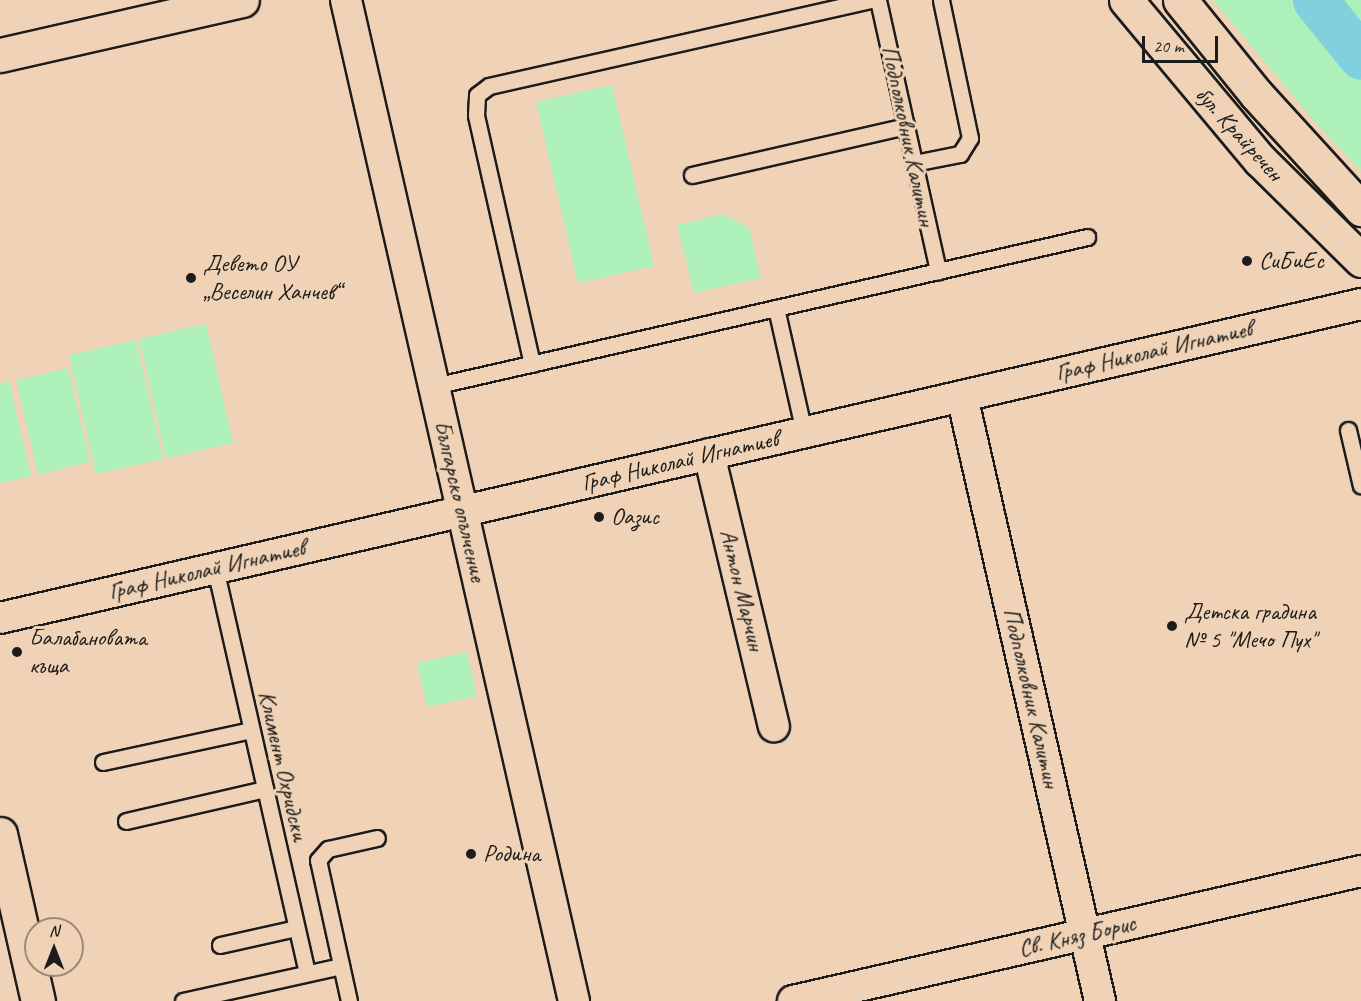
<!DOCTYPE html>
<html>
<head>
<meta charset="utf-8">
<style>
	body { margin:0 }
	#map { position:relative; width:1361px; height:1001px; overflow:hidden; background:#f0d3b6; font-family:Caveat,sans-serif }
	div>[style] { position:absolute }
	.green>* { inset:0; background:#aef0b9 }
	.river>* { height:45px; margin:-22.5px; padding:0 22.5px; transform-origin:22.5px; border-radius:22.5px; background:#80d0dd }
	.roads { filter:drop-shadow(2px 0 #1c1c1c) drop-shadow(-2px 0 #1c1c1c) drop-shadow(0 2px #1c1c1c) drop-shadow(0 -2px #1c1c1c) }
	.service>* { height:15px; margin:-7.5px; padding:0 7.5px; transform-origin:7.5px; border-radius:7.5px; background:#f0d3b6 }
	.minor>* { height:30px; margin:-15px; padding:0 15px; transform-origin:15px; border-radius:15px; background:#f0d3b6 }
	.tertiary>* { height:33px; margin:-16.5px; padding:0 16.5px; transform-origin:16.5px; border-radius:16.5px; background:#f0d3b6 }
	.secondary>* { height:33px; margin:-16.5px; padding:0 16.5px; transform-origin:16.5px; border-radius:16.5px; background:#f0d3b6 }
	.dots>* { width:16px; height:16px; translate:-50% -50%; box-sizing:border-box; border:3px solid #f0d3b6; border-radius:50% }
	span { translate:-50% -50%; white-space:nowrap; text-align:center; line-height:1.15; -webkit-text-stroke:6px #f0d3b6; paint-order:stroke }
	.street-label { font-size:24px; color:#1c1c1c }
	.poi-label { font-size:24px; color:#1c1c1c }
	.left { translate:0 -50%; text-align:left }
	.north { position:absolute; left:24px; top:917px; width:60px; height:60px; box-sizing:border-box; background:#f0d3b6; border:2px solid #9b8a78; border-radius:50%; rotate:0deg; font-size:16px; font-weight:700; line-height:24px; text-align:center; color:#1c1c1c }
	.north::after { content:''; display:block; margin:auto; width:21px; height:27px; background:#1c1c1c; clip-path:polygon(50% 0,100% 100%,50% 72%,0 100%) }
	.scale { position:absolute; left:1142px; top:36px; width:76px; height:27px; box-sizing:border-box; border:3px solid #1c1c1c; border-top:0; padding-left:8px; font-size:18px; line-height:21px; white-space:nowrap; color:#1c1c1c; -webkit-text-stroke:4px #f0d3b6; paint-order:stroke }
</style>
</head>
<body>
<div id="map">
	<div class="green">
		<div style="clip-path:polygon(1213px 0,1361px 0,1361px 171px,1314px 121px)"></div>
		<div style="clip-path:polygon(612px 85px,654px 266px,578px 283px,536px 102px)"></div>
		<div style="clip-path:polygon(724px 214px,749px 228px,761px 278px,694px 293px,677px 225px)"></div>
		<div style="clip-path:polygon(206px 324px,233px 443px,166px 458px,139px 339px)"></div>
		<div style="clip-path:polygon(136px 340px,163px 459px,96px 474px,69px 355px)"></div>
		<div style="clip-path:polygon(68px 368px,90px 462px,38px 474px,16px 380px)"></div>
		<div style="clip-path:polygon(9px 381px,31px 476px,0 483px,0 383px)"></div>
		<div style="clip-path:polygon(467px 652px,477px 696px,427px 707px,417px 663px)"></div>
	</div>
	<div class="river">
		<div style="left:1315px;top:0;width:73px;rotate:51.1deg"></div>
	</div>
	<div class="roads">
		<div class="service">
			<div style="left:878px;top:0;width:278px;rotate:77.5deg"></div>
			<div style="left:914px;top:163px;width:47px;rotate:-11.1deg"></div>
			<div style="left:960px;top:154px;width:19px;rotate:-58deg"></div>
			<div style="left:970px;top:138px;width:141px;rotate:-101.9deg"></div>
			<div style="left:692px;top:175px;width:220px;rotate:-12.9deg"></div>
			<div style="left:776px;top:308px;width:127px;rotate:77.3deg"></div>
			<div style="left:532px;top:364px;width:255px;rotate:-102.7deg"></div>
			<div style="left:476px;top:115px;width:20px;rotate:-87deg"></div>
			<div style="left:477px;top:95px;width:15px;rotate:-37deg"></div>
			<div style="left:489px;top:86px;width:393px;rotate:-12.7deg"></div>
			<div style="left:434px;top:386px;width:670px;rotate:-12.85deg"></div>
			<div style="left:1348px;top:430px;width:57px;rotate:76.9deg"></div>
			<div style="left:215px;top:568px;width:415px;rotate:77.2deg"></div>
			<div style="left:103px;top:762px;width:151px;rotate:-12.2deg"></div>
			<div style="left:126px;top:821px;width:143px;rotate:-13deg"></div>
			<div style="left:220px;top:945px;width:78px;rotate:-12.6deg"></div>
			<div style="left:183px;top:1001px;width:162px;rotate:-12.5deg"></div>
			<div style="left:349px;top:1001px;width:144px;rotate:-102.4deg"></div>
			<div style="left:318px;top:860px;width:15px;rotate:-48deg"></div>
			<div style="left:328px;top:849px;width:50px;rotate:-12.7deg"></div>
		</div>
		<div class="minor">
			<div style="left:346px;top:0;width:1027px;rotate:77.17deg"></div>
			<div style="left:962px;top:396px;width:621px;rotate:77.15deg"></div>
			<div style="left:709px;top:454px;width:280px;rotate:76.6deg"></div>
			<div style="left:0;top:618px;width:1397px;rotate:-12.99deg"></div>
			<div style="left:793px;top:1001px;width:583px;rotate:-12.89deg"></div>
		</div>
		<div class="tertiary">
			<div style="left:0;top:55px;width:248px;rotate:-12.8deg"></div>
			<div style="left:0;top:834px;width:171px;rotate:77.2deg"></div>
		</div>
		<div class="secondary">
			<div style="left:1126px;top:0;width:209px;rotate:50.1deg"></div>
			<div style="left:1260px;top:160px;width:142px;rotate:44.7deg"></div>
			<div style="left:1180px;top:0;width:121px;rotate:51deg"></div>
			<div style="left:1256px;top:94px;width:156px;rotate:47.6deg"></div>
		</div>
	</div>
	<div class="dots">
		<div style="left:1247px;top:261px;background:#1c1c1c"></div>
		<div style="left:191px;top:278px;background:#1c1c1c"></div>
		<div style="left:599px;top:517px;background:#1c1c1c"></div>
		<div style="left:1172px;top:626px;background:#1c1c1c"></div>
		<div style="left:17px;top:652px;background:#1c1c1c"></div>
		<div style="left:471px;top:854px;background:#1c1c1c"></div>
	</div>
	<div class="street-label">
		<span style="left:1239px;top:134px;rotate:48deg">бул. Крайречен</span>
		<span style="left:908px;top:136px;rotate:78deg">Подполковник Калитин</span>
		<span style="left:1154px;top:351px;rotate:-13deg">Граф Николай Игнатиев</span>
		<span style="left:680px;top:461px;rotate:-13deg">Граф Николай Игнатиев</span>
		<span style="left:460px;top:501px;rotate:77deg">Българско опълчение</span>
		<span style="left:207px;top:570px;rotate:-13deg">Граф Николай Игнатиев</span>
		<span style="left:742px;top:590px;rotate:76deg">Антон Марчин</span>
		<span style="left:1031px;top:698px;rotate:77deg">Подполковник Калитин</span>
		<span style="left:283px;top:766px;rotate:77deg">Климент Охридски</span>
		<span style="left:1077px;top:936px;rotate:-13deg">Св. Княз Борис</span>
	</div>
	<div class="poi-label">
		<span class="left" style="left:1259px;top:261px">СиБиЕс</span>
		<span class="left" style="left:203px;top:278px">Девето ОУ<br>„Веселин Ханчев“</span>
		<span class="left" style="left:611px;top:517px">Оазис</span>
		<span class="left" style="left:1184px;top:626px">Детска градина<br>№ 5 "Мечо Пух"</span>
		<span class="left" style="left:29px;top:652px">Балабановата<br>къща</span>
		<span class="left" style="left:483px;top:854px">Родина</span>
	</div>
	<div class="north">N</div>
	<div class="scale">20 m</div>
</div>
</body>
</html>
